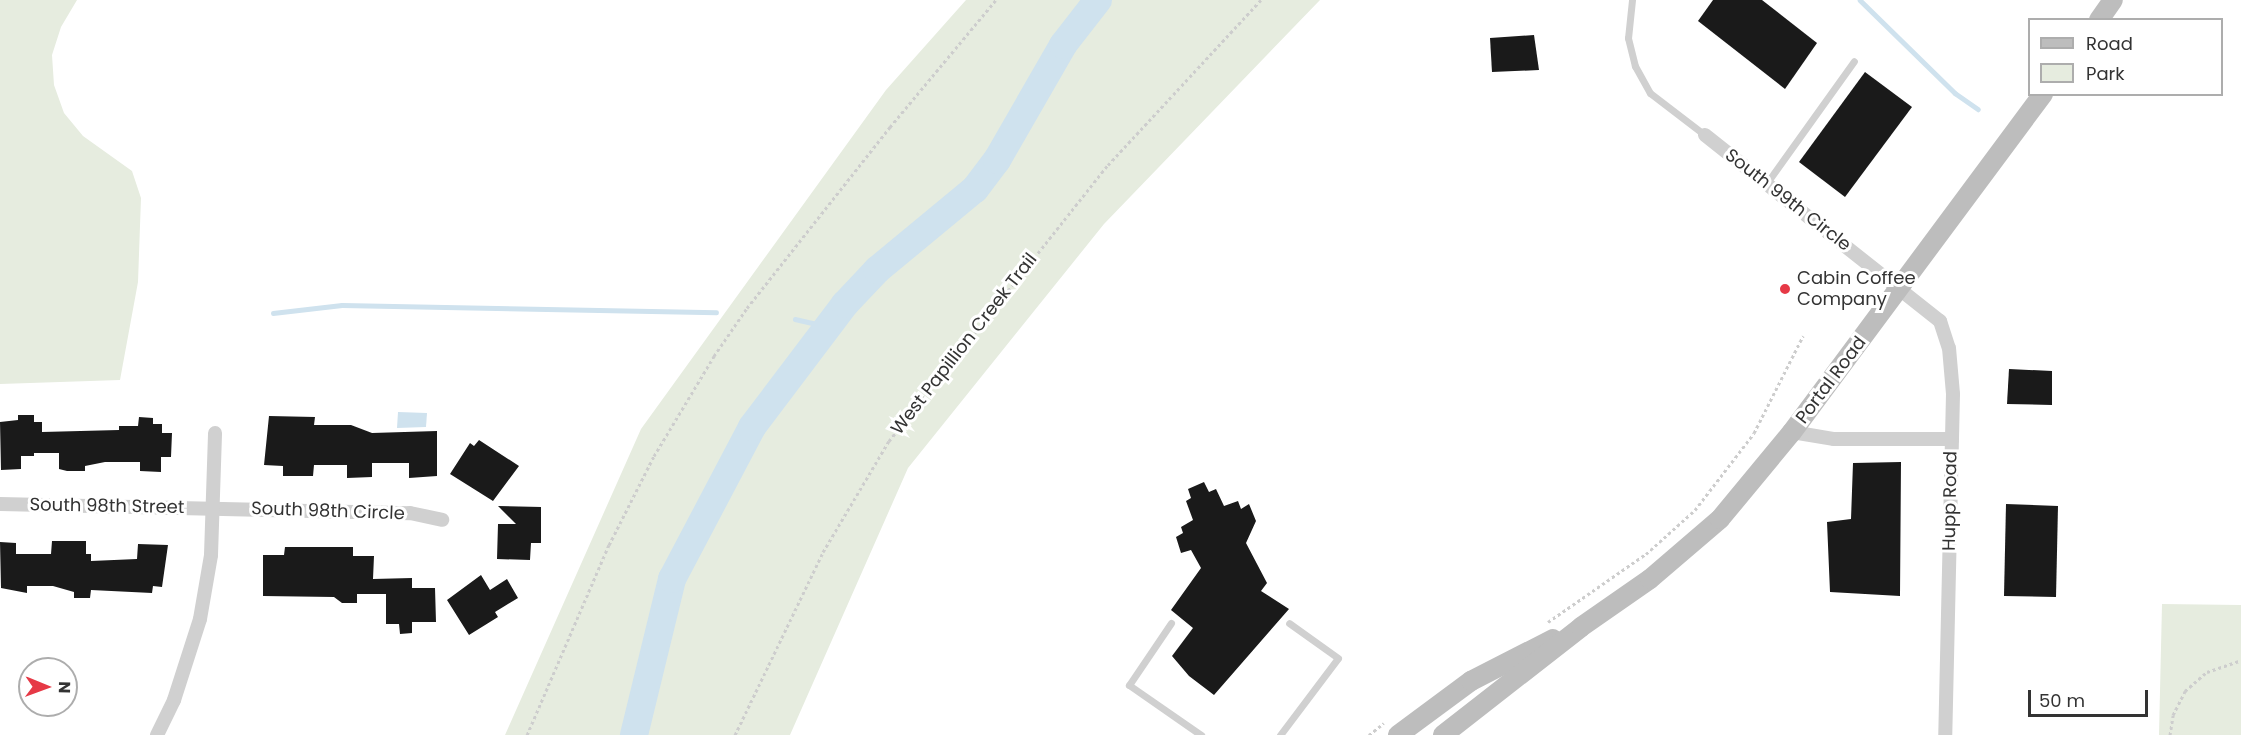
<!DOCTYPE html>
<html>
<head>
<meta charset="utf-8">
<style>
	body { margin:0 }
	#map { position:relative; width:2241px; height:735px; overflow:hidden; background:#fff; font-family:Poppins,sans-serif }
	div>[style] { position:absolute }
	.green>* { inset:0; background:#e6ecdf }
	.water>* { inset:0; background:#cfe2ee }
	.stream>* { height:4.5px; margin:-2.25px; padding:0 2.25px; transform-origin:2.25px; border-radius:2.25px; background:#cfe2ee }
	.river>* { height:28px; margin:-14px; padding:0 14px; transform-origin:14px; border-radius:14px; background:#cfe2ee }
	.building>* { inset:0; background:#1a1a1a }
	.path>* { height:3px; margin-top:-1.5px; transform-origin:0; background:repeating-linear-gradient(90deg,#cdcdcd 0 3px,transparent 0 6px) }
	.service>* { height:7px; margin:-3.5px; padding:0 3.5px; transform-origin:3.5px; border-radius:3.5px; background:#d0d0d0 }
	.minor>* { height:14px; margin:-7px; padding:0 7px; transform-origin:7px; border-radius:7px; background:#d0d0d0 }
	.secondary>* { height:20px; margin:-10px; padding:0 10px; transform-origin:10px; border-radius:10px; background:#bdbdbd }
	.dots>* { width:16px; height:16px; translate:-50% -50%; box-sizing:border-box; border:3px solid #fff; border-radius:50% }
	span { translate:-50% -50%; white-space:nowrap; text-align:center; line-height:1.15; -webkit-text-stroke:6px #fff; paint-order:stroke }
	.street-label { font-size:18px; color:#333 }
	.poi-label { font-size:18px; color:#333 }
	.left { translate:0 -50%; text-align:left }
	.legend { position:absolute; left:2028px; top:18px; width:195px; height:78px; box-sizing:border-box; background:#fff; border:2px solid #adadad; margin:0; padding:8px 10px; list-style:none; font-size:18px; color:#333 }
	.legend li { display:flex; align-items:center; gap:12px; height:30px }
	.legend b { width:30px; border:2px solid #adadad }
	.north { position:absolute; left:18px; top:657px; width:60px; height:60px; box-sizing:border-box; background:#fff; border:2px solid #adadad; border-radius:50%; rotate:91deg; font-size:16px; font-weight:700; line-height:24px; text-align:center; color:#333 }
	.north::after { content:''; display:block; margin:auto; width:21px; height:27px; background:#e63946; clip-path:polygon(50% 0,100% 100%,50% 72%,0 100%) }
	.scale { position:absolute; left:2028px; top:690px; width:120px; height:27px; box-sizing:border-box; border:3px solid #333; border-top:0; padding-left:8px; font-size:18px; line-height:21px; white-space:nowrap; color:#333; -webkit-text-stroke:4px #fff; paint-order:stroke }
</style>
</head>
<body>
<div id="map">
	<div class="green">
		<div style="clip-path:polygon(0 0,77px 0,61px 27px,52px 55px,54px 85px,64px 113px,83px 136px,132px 171px,141px 198px,138px 282px,120px 380px,0 384px)"></div>
		<div style="clip-path:polygon(966px 0,1320px 0,1104px 224px,908px 468px,790px 735px,505px 735px,641px 429px,886px 90px)"></div>
		<div style="clip-path:polygon(2162px 604px,2241px 605px,2241px 735px,2159px 735px)"></div>
	</div>
	<div class="water">
		<div style="clip-path:polygon(398px 412px,427px 413px,426px 427px,397px 428px)"></div>
	</div>
	<div class="stream">
		<div style="left:1860px;top:0;width:133px;rotate:44.4deg"></div>
		<div style="left:1955px;top:93px;width:28px;rotate:35deg"></div>
		<div style="left:273px;top:313px;width:69px;rotate:-6.6deg"></div>
		<div style="left:342px;top:305px;width:374px;rotate:1.1deg"></div>
		<div style="left:795px;top:319px;width:32px;rotate:13deg"></div>
	</div>
	<div class="river">
		<div style="left:634px;top:735px;width:161px;rotate:-76.3deg"></div>
		<div style="left:672px;top:579px;width:172px;rotate:-62.2deg"></div>
		<div style="left:752px;top:427px;width:154px;rotate:-52.9deg"></div>
		<div style="left:845px;top:304px;width:47px;rotate:-46.7deg"></div>
		<div style="left:877px;top:270px;width:127px;rotate:-39.6deg"></div>
		<div style="left:975px;top:189px;width:36px;rotate:-53deg"></div>
		<div style="left:997px;top:160px;width:133px;rotate:-60.1deg"></div>
		<div style="left:1063px;top:45px;width:57px;rotate:-52.1deg"></div>
	</div>
	<div class="building">
		<div style="clip-path:polygon(1713px 0,1762px 0,1817px 43px,1785px 89px,1698px 21px)"></div>
		<div style="clip-path:polygon(1534px 35px,1539px 70px,1492px 72px,1490px 38px)"></div>
		<div style="clip-path:polygon(1865px 72px,1912px 107px,1845px 197px,1799px 162px)"></div>
		<div style="clip-path:polygon(2009px 369px,2052px 371px,2052px 405px,2007px 404px)"></div>
		<div style="clip-path:polygon(18px 415px,34px 415px,34px 422px,42px 422px,42px 432px,119px 430px,119px 426px,138px 426px,139px 417px,153px 418px,153px 424px,162px 424px,162px 433px,172px 433px,171px 457px,161px 457px,161px 472px,140px 471px,140px 462px,105px 462px,85px 466px,85px 471px,67px 471px,59px 469px,59px 453px,34px 453px,34px 456px,21px 456px,21px 469px,1px 470px,0 422px,18px 420px)"></div>
		<div style="clip-path:polygon(269px 416px,315px 417px,314px 425px,351px 425px,372px 433px,437px 431px,437px 476px,409px 478px,409px 463px,372px 463px,372px 477px,347px 478px,347px 465px,314px 465px,313px 476px,283px 476px,283px 466px,264px 465px)"></div>
		<div style="clip-path:polygon(479px 440px,519px 466px,493px 501px,450px 474px,470px 443px,474px 446px)"></div>
		<div style="clip-path:polygon(1901px 462px,1900px 596px,1830px 592px,1827px 522px,1851px 519px,1853px 463px)"></div>
		<div style="clip-path:polygon(1204px 482px,1209px 492px,1216px 489px,1224px 506px,1238px 501px,1241px 509px,1249px 504px,1256px 521px,1246px 543px,1267px 583px,1261px 591px,1289px 609px,1214px 695px,1189px 676px,1172px 656px,1193px 628px,1171px 610px,1201px 568px,1191px 550px,1181px 553px,1176px 537px,1183px 533px,1181px 527px,1193px 520px,1186px 501px,1191px 498px,1188px 489px)"></div>
		<div style="clip-path:polygon(2006px 504px,2058px 506px,2056px 597px,2004px 596px)"></div>
		<div style="clip-path:polygon(498px 506px,541px 507px,541px 543px,531px 543px,530px 560px,497px 559px,498px 524px,516px 524px)"></div>
		<div style="clip-path:polygon(52px 541px,86px 541px,86px 554px,91px 554px,91px 561px,137px 559px,138px 544px,168px 545px,162px 587px,153px 586px,152px 593px,91px 590px,90px 598px,74px 598px,74px 592px,53px 586px,27px 586px,27px 593px,1px 588px,0 542px,16px 543px,16px 554px,51px 554px)"></div>
		<div style="clip-path:polygon(285px 547px,353px 547px,353px 556px,374px 556px,373px 579px,412px 578px,412px 588px,435px 588px,436px 622px,412px 622px,412px 633px,400px 634px,399px 624px,386px 624px,386px 594px,357px 594px,357px 603px,342px 603px,334px 597px,263px 596px,263px 555px,284px 555px)"></div>
		<div style="clip-path:polygon(481px 575px,490px 590px,507px 579px,518px 598px,495px 612px,498px 617px,469px 635px,447px 600px)"></div>
	</div>
	<div class="path">
		<div style="left:1548px;top:622px;width:119px;rotate:-34.8deg"></div>
		<div style="left:1646px;top:554px;width:66px;rotate:-41.9deg"></div>
		<div style="left:1695px;top:510px;width:97px;rotate:-52.5deg"></div>
		<div style="left:1754px;top:433px;width:109px;rotate:-63.2deg"></div>
		<div style="left:527px;top:735px;width:207px;rotate:-66.7deg"></div>
		<div style="left:609px;top:545px;width:100px;rotate:-63.2deg"></div>
		<div style="left:654px;top:456px;width:117px;rotate:-59deg"></div>
		<div style="left:714px;top:356px;width:58px;rotate:-55.5deg"></div>
		<div style="left:747px;top:308px;width:231px;rotate:-51.7deg"></div>
		<div style="left:890px;top:127px;width:165px;rotate:-50.2deg"></div>
		<div style="left:735px;top:735px;width:203px;rotate:-64.3deg"></div>
		<div style="left:823px;top:552px;width:129px;rotate:-59.3deg"></div>
		<div style="left:889px;top:441px;width:352px;rotate:-51.6deg"></div>
		<div style="left:1108px;top:165px;width:225px;rotate:-47.2deg"></div>
		<div style="left:1369px;top:735px;width:19px;rotate:-39deg"></div>
		<div style="left:2170px;top:735px;width:20px;rotate:-81deg"></div>
		<div style="left:2173px;top:715px;width:27px;rotate:-63deg"></div>
		<div style="left:2185px;top:691px;width:29px;rotate:-41deg"></div>
		<div style="left:2207px;top:672px;width:36px;rotate:-19deg"></div>
	</div>
	<div class="service">
		<div style="left:1632px;top:0;width:38px;rotate:96deg"></div>
		<div style="left:1628px;top:38px;width:29px;rotate:76deg"></div>
		<div style="left:1635px;top:66px;width:31px;rotate:61deg"></div>
		<div style="left:1650px;top:93px;width:69px;rotate:37.4deg"></div>
		<div style="left:1766px;top:184px;width:151px;rotate:-54.4deg"></div>
		<div style="left:1171px;top:623px;width:75px;rotate:124.1deg"></div>
		<div style="left:1129px;top:685px;width:88px;rotate:34.8deg"></div>
		<div style="left:1280px;top:735px;width:96px;rotate:-53deg"></div>
		<div style="left:1338px;top:658px;width:60px;rotate:-144.5deg"></div>
	</div>
	<div class="minor">
		<div style="left:1705px;top:135px;width:300px;rotate:38.4deg"></div>
		<div style="left:1940px;top:321px;width:28px;rotate:72deg"></div>
		<div style="left:1949px;top:348px;width:46px;rotate:85deg"></div>
		<div style="left:1953px;top:394px;width:341px;rotate:91.3deg"></div>
		<div style="left:1792px;top:432px;width:43px;rotate:9.5deg"></div>
		<div style="left:1834px;top:439px;width:118px"></div>
		<div style="left:0;top:504px;width:410px;rotate:1.3deg"></div>
		<div style="left:410px;top:513px;width:33px;rotate:12deg"></div>
		<div style="left:157px;top:735px;width:39px;rotate:-64deg"></div>
		<div style="left:174px;top:700px;width:85px;rotate:-72.2deg"></div>
		<div style="left:200px;top:619px;width:65px;rotate:-80.2deg"></div>
		<div style="left:211px;top:555px;width:122px;rotate:-88.1deg"></div>
	</div>
	<div class="secondary">
		<div style="left:2099px;top:20px;width:24px;rotate:-55deg"></div>
		<div style="left:1398px;top:735px;width:91px;rotate:-36.5deg"></div>
		<div style="left:1471px;top:681px;width:92px;rotate:-27.1deg"></div>
		<div style="left:1443px;top:735px;width:175px;rotate:-38deg"></div>
		<div style="left:1581px;top:627px;width:84px;rotate:-34.8deg"></div>
		<div style="left:1650px;top:579px;width:92px;rotate:-40.6deg"></div>
		<div style="left:1720px;top:519px;width:113px;rotate:-50.4deg"></div>
		<div style="left:1792px;top:432px;width:421px;rotate:-53.4deg"></div>
	</div>
	<div class="dots">
		<div style="left:1785px;top:289px;background:#e63946"></div>
	</div>
	<div class="street-label">
		<span style="left:1788px;top:200px;rotate:38deg">South 99th Circle</span>
		<span style="left:964px;top:344px;rotate:-52deg">West Papillion Creek Trail</span>
		<span style="left:1831px;top:380px;rotate:-53deg">Portal Road</span>
		<span style="left:1950px;top:501px;rotate:-89deg">Hupp Road</span>
		<span style="left:107px;top:506px;rotate:1deg">South 98th Street</span>
		<span style="left:328px;top:511px;rotate:2deg">South 98th Circle</span>
	</div>
	<div class="poi-label">
		<span class="left" style="left:1797px;top:289px">Cabin Coffee<br>Company</span>
	</div>
	<ul class="legend">
	<li><b style="height:8px;background:#bdbdbd"></b>Road</li>
	<li><b style="height:16px;background:#e6ecdf"></b>Park</li>
	</ul>
	<div class="north">N</div>
	<div class="scale">50 m</div>
</div>
</body>
</html>
